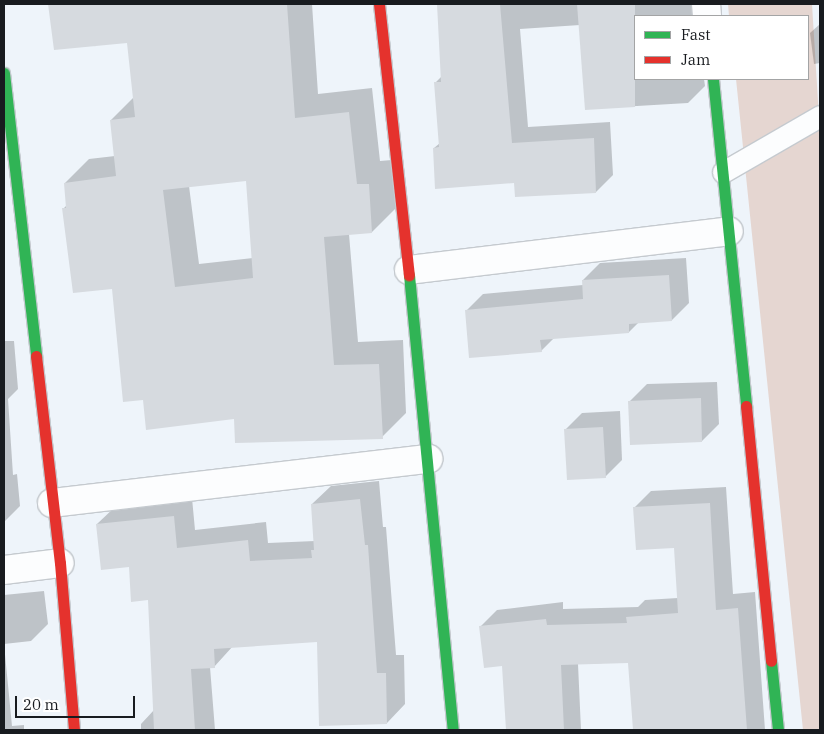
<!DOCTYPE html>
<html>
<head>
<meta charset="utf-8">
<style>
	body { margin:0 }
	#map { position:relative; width:824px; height:734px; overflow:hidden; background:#eef4fa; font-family:"IBM Plex Serif",serif }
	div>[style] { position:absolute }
	.green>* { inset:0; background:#e5d6d1 }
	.shadow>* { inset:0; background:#0003 }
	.building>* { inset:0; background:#d6dadf }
	.roads { filter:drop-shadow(1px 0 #c5cacf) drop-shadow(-1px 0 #c5cacf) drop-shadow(0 1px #c5cacf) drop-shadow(0 -1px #c5cacf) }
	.lane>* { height:21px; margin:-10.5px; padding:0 10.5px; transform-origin:10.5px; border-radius:10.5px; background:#fcfdfe }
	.street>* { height:28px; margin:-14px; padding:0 14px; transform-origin:14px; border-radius:14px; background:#fcfdfe }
	.fast>* { height:11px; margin:-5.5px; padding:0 5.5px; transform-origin:5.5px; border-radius:5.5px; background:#30b455 }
	.jam>* { height:11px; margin:-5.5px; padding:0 5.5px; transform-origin:5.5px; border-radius:5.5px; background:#e5322d }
	span { translate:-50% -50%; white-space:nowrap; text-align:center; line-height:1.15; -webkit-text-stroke:4.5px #fff; paint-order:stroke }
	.frame { position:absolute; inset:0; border:5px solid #181b1f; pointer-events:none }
	.legend { position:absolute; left:634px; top:15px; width:175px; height:65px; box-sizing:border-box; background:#fff; border:1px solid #a3a4a5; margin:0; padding:6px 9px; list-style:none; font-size:15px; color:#181b1f }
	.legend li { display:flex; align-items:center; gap:10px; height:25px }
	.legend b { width:25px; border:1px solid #a3a4a5 }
	.scale { position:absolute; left:15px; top:696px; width:120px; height:22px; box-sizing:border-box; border:2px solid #181b1f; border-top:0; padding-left:6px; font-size:15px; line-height:18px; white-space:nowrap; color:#181b1f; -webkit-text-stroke:4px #fff; paint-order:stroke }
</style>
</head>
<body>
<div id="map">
	<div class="green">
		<div style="clip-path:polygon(728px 4px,812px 4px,820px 134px,820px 730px,803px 730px,736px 79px,808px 79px,808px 16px,729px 16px)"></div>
	</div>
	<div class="shadow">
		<div style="clip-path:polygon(evenodd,49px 4px,312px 4px,318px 94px,372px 88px,380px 161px,392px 160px,396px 208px,372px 232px,349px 234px,358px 342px,403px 340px,406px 413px,382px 437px,235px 417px,144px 398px,113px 287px,63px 209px,67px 205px,65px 183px,89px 159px,115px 156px,111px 120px,134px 97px,128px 42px,55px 49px,49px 4px,247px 180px,253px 258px,199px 264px,189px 186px,247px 180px)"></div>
		<div style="clip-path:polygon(438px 4px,698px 4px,699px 16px,635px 16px,635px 79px,704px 79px,705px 86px,688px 103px,586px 109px,580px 25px,520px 29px,528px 127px,610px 122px,613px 175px,596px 192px,516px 182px,434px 148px,440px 143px,435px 83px,442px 76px)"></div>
		<div style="clip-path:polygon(820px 24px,820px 63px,814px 64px,810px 33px)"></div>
		<div style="clip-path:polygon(686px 258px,689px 303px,672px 320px,639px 322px,629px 332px,555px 337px,541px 351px,466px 311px,483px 294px,583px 285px,583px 280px,600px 263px)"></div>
		<div style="clip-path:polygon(4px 319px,5px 341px,14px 341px,18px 389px,8px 399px,13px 475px,17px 474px,20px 506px,4px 522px)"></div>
		<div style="clip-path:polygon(717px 382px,719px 424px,702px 441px,630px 401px,647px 384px)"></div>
		<div style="clip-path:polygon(620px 411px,622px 460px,605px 477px,565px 430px,582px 413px)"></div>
		<div style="clip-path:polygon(379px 481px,383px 527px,386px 527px,396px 655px,404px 655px,405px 704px,387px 723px,318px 640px,233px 646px,214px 667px,210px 667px,215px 730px,141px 730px,141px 724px,154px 710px,149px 599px,131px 566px,97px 524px,116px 506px,192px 498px,195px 530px,266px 522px,268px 543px,315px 541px,312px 504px,331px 486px)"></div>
		<div style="clip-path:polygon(726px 487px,733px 594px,755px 592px,765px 730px,634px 730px,629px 662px,578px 664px,581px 730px,508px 730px,504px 665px,480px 627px,497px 610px,563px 602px,563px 609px,638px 607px,645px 600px,678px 598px,675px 546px,634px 508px,651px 491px)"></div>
		<div style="clip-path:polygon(44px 591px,48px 624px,31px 641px,4px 644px,12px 726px,24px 725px,24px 730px,4px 730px,4px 595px)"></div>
	</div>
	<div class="building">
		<div style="clip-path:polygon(evenodd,48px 4px,287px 4px,295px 118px,349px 112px,357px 184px,369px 184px,372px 233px,324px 237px,334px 365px,379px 364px,383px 439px,235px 443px,234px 419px,146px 430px,143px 400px,123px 402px,112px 289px,73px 293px,62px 208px,66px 208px,64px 183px,116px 176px,110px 120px,135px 117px,127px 43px,54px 50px,48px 4px,246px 181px,253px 278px,175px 287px,163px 190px,246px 181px)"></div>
		<div style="clip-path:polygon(437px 4px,500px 4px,512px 143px,594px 138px,596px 193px,515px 197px,514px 183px,435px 189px,433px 148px,439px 147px,434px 82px,441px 82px)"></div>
		<div style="clip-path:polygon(577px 4px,635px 4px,635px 107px,585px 110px)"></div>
		<div style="clip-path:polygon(669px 275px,672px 321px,629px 324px,629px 333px,540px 340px,542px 352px,469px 358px,465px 310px,583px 299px,582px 280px)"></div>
		<div style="clip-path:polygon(701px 398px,702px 442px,630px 445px,628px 401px)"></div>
		<div style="clip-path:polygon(603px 427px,606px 478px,567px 480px,564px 429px)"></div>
		<div style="clip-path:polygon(360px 499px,365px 545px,368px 545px,377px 673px,386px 673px,387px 724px,319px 726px,317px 642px,214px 649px,215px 668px,191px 669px,195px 730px,154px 730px,148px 600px,131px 602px,129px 567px,101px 570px,96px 524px,174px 516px,177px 548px,248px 540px,250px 561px,312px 558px,311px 550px,314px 550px,311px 504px)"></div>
		<div style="clip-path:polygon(710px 503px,716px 610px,738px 608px,747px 730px,633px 730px,628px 663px,561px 665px,564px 730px,506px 730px,502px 666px,484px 668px,479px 626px,546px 619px,547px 625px,627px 623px,626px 617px,678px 613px,674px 548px,636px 550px,633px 507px)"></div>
	</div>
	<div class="roads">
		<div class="lane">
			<div style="left:723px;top:172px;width:112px;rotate:-30deg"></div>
		</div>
		<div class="street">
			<div style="left:706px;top:4px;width:12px;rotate:85deg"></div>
			<div style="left:409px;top:270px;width:322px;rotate:-6.9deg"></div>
			<div style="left:52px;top:503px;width:379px;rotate:-6.7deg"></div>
			<div style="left:4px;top:570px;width:56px;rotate:-7.1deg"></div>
		</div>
		<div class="fast">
			<div style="left:4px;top:73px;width:285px;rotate:83.5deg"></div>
			<div style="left:713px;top:79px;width:329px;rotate:84.2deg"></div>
			<div style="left:409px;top:275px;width:457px;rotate:84.5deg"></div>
			<div style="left:771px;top:661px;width:69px;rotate:84.2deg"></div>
		</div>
		<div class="jam">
			<div style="left:379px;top:4px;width:273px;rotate:83.7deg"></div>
			<div style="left:36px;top:356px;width:208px;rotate:83.4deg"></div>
			<div style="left:60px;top:563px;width:168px;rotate:85.2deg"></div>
			<div style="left:746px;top:406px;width:256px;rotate:84.4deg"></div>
		</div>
	</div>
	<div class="frame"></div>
	<ul class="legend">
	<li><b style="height:6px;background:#30b455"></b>Fast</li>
	<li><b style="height:6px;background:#e5322d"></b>Jam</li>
	</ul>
	<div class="scale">20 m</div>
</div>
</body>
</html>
